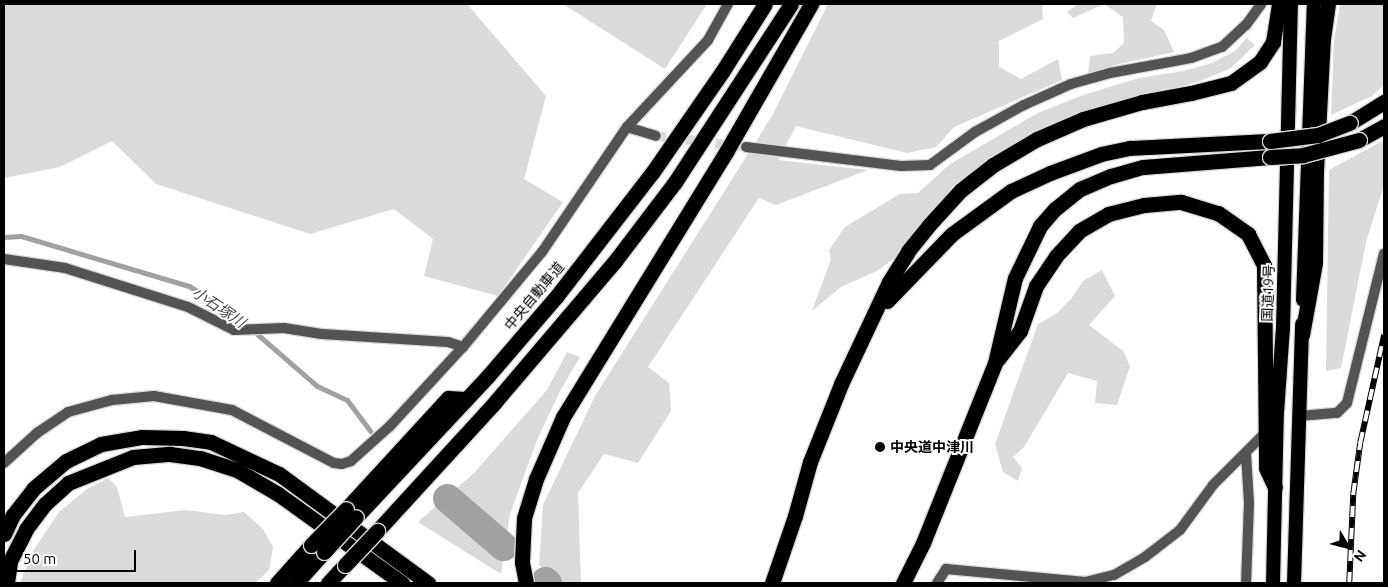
<!DOCTYPE html>
<html>
<head>
<meta charset="utf-8">
<style>
	body { margin:0 }
	#map { position:relative; width:1388px; height:587px; overflow:hidden; background:#fff; font-family:Ubuntu,"Noto Sans JP",sans-serif }
	div>[style] { position:absolute }
	.green>* { inset:0; background:#dadada }
	.stream>* { height:5px; margin:-2.5px; padding:0 2.5px; transform-origin:2.5px; border-radius:2.5px; background:#a1a1a1 }
	.river>* { height:29px; margin:-14.5px; padding:0 14.5px; transform-origin:14.5px; border-radius:14.5px; background:#a1a1a1 }
	.minor-tunnel>* { height:10px; margin-top:-5px; transform-origin:0; background:repeating-linear-gradient(90deg,#d9d9d9 0 10px,transparent 0 15px) }
	.roads { filter:drop-shadow(1px 0 #dbdbdb) drop-shadow(-1px 0 #dbdbdb) drop-shadow(0 1px #dbdbdb) drop-shadow(0 -1px #dbdbdb) }
	.minor>* { height:10px; margin:-5px; padding:0 5px; transform-origin:5px; border-radius:5px; background:#535353 }
	.trunk>* { height:14px; margin:-7px; padding:0 7px; transform-origin:7px; border-radius:7px; background:#000 }
	.motorway>* { height:15px; margin:-7.5px; padding:0 7.5px; transform-origin:7.5px; border-radius:7.5px; background:#000 }
	.rail>* { height:5.5px; margin-top:-2.75px; transform-origin:0; background:repeating-linear-gradient(90deg,#fff 0 11px,#000 0 22px); box-sizing:border-box; border-block:1px solid #000 }
	.bridges { filter:drop-shadow(1px 0 #dbdbdb) drop-shadow(-1px 0 #dbdbdb) drop-shadow(0 1px #dbdbdb) drop-shadow(0 -1px #dbdbdb) }
	.motorway-bridge>* { height:15px; margin:-7.5px; padding:0 7.5px; transform-origin:7.5px; border-radius:7.5px; background:#000 }
	.dots>* { width:14px; height:14px; translate:-50% -50%; box-sizing:border-box; border:2px solid #fff; border-radius:50% }
	span { translate:-50% -50%; white-space:nowrap; text-align:center; line-height:1.15; -webkit-text-stroke:4px #fff; paint-order:stroke }
	.street-label { font-size:14px; color:#000 }
	.poi-label { font-size:14px; color:#000; font-weight:700 }
	.left { translate:0 -50%; text-align:left }
	.water-label { font-size:15px; color:#424242; font-style:italic }
	.frame { position:absolute; inset:0; border:5px solid #000; pointer-events:none }
	.north { position:absolute; left:1323px; top:522px; width:50px; height:50px; -webkit-text-stroke:4px #fff; paint-order:stroke; rotate:127deg; font-size:14px; font-weight:700; line-height:20px; text-align:center; color:#000 }
	.north::after { content:''; display:block; margin:auto; width:18px; height:22px; background:#000; clip-path:polygon(50% 0,100% 100%,50% 72%,0 100%) }
	.scale { position:absolute; left:15px; top:550px; width:121px; height:22px; box-sizing:border-box; border:2px solid #000; border-top:0; padding-left:6px; font-size:15px; line-height:18px; white-space:nowrap; color:#000; -webkit-text-stroke:4px #fff; paint-order:stroke }
</style>
</head>
<body>
<div id="map">
	<div class="green">
		<div style="clip-path:polygon(4px 4px,467px 4px,546px 96px,524px 179px,563px 202px,498px 296px,424px 276px,433px 239px,394px 209px,310px 234px,156px 184px,112px 141px,60px 167px,4px 178px)"></div>
		<div style="clip-path:polygon(563px 4px,707px 4px,665px 69px)"></div>
		<div style="clip-path:polygon(828px 4px,1042px 4px,1043px 19px,999px 41px,999px 67px,1021px 79px,1058px 59px,1062px 80px,954px 127px,936px 147px,907px 153px,796px 126px,778px 160px,868px 170px,776px 205px,759px 198px,648px 367px,669px 383px,671px 411px,638px 463px,604px 454px,578px 493px,581px 583px,560px 583px,539px 565px,543px 505px,595px 396px,772px 116px)"></div>
		<div style="clip-path:polygon(1078px 4px,1157px 4px,1151px 21px,1164px 30px,1174px 52px,1119px 64px,1088px 74px,1090px 56px,1113px 53px,1124px 43px,1123px 17px,1104px 4px,1073px 18px,1067px 12px)"></div>
		<div style="clip-path:polygon(1340px 4px,1384px 4px,1384px 85px,1372px 96px,1331px 115px,1334px 41px)"></div>
		<div style="clip-path:polygon(1247px 38px,1255px 45px,1231px 68px,1203px 80px,1173px 89px,1013px 145px,896px 257px,877px 271px,841px 287px,812px 311px,831px 259px,829px 250px,845px 227px,900px 194px,918px 193px,950px 164px,1038px 113px,1083px 95px,1139px 78px,1184px 71px,1212px 63px,1235px 51px)"></div>
		<div style="clip-path:polygon(1384px 140px,1384px 185px,1366px 242px,1341px 368px,1326px 371px,1329px 170px)"></div>
		<div style="clip-path:polygon(1102px 270px,1115px 296px,1089px 325px,1123px 351px,1130px 366px,1117px 405px,1095px 403px,1097px 381px,1068px 373px,1024px 447px,1013px 457px,1022px 468px,1018px 481px,1003px 472px,995px 444px,1038px 324px,1056px 314px,1071px 299px,1083px 281px)"></div>
		<div style="clip-path:polygon(567px 352px,580px 357px,560px 391px,537px 440px,510px 514px,501px 574px,418px 522px,474px 473px,547px 390px)"></div>
		<div style="clip-path:polygon(108px 478px,117px 487px,125px 517px,186px 510px,225px 515px,244px 512px,263px 529px,273px 547px,269px 570px,255px 583px,20px 583px,33px 551px,59px 512px,87px 489px)"></div>
	</div>
	<div class="stream">
		<div style="left:4px;top:237px;width:17px;rotate:-3deg"></div>
		<div style="left:21px;top:236px;width:175px;rotate:16.6deg"></div>
		<div style="left:189px;top:286px;width:52px;rotate:31.5deg"></div>
		<div style="left:233px;top:313px;width:111px;rotate:41deg"></div>
		<div style="left:317px;top:386px;width:33px;rotate:25deg"></div>
		<div style="left:347px;top:400px;width:39px;rotate:53deg"></div>
	</div>
	<div class="river">
		<div style="left:447px;top:498px;width:74px;rotate:40.6deg"></div>
		<div style="left:545px;top:581px;width:3px;rotate:45deg"></div>
	</div>
	<div class="minor-tunnel">
		<div style="left:656px;top:136px;width:91px;rotate:7deg"></div>
	</div>
	<div class="roads">
		<div class="minor">
			<div style="left:627px;top:127px;width:119px;rotate:-47deg"></div>
			<div style="left:708px;top:40px;width:41px;rotate:-60.9deg"></div>
			<div style="left:746px;top:147px;width:156px;rotate:7deg"></div>
			<div style="left:901px;top:166px;width:29px;rotate:-2deg"></div>
			<div style="left:930px;top:165px;width:56px;rotate:-36.3deg"></div>
			<div style="left:975px;top:132px;width:56px;rotate:-28.9deg"></div>
			<div style="left:1024px;top:105px;width:51px;rotate:-24.1deg"></div>
			<div style="left:1071px;top:84px;width:41px;rotate:-15.8deg"></div>
			<div style="left:1110px;top:73px;width:82px;rotate:-10.5deg"></div>
			<div style="left:1191px;top:58px;width:33px;rotate:-20deg"></div>
			<div style="left:1222px;top:47px;width:33px;rotate:-43deg"></div>
			<div style="left:1246px;top:25px;width:26px;rotate:-54deg"></div>
			<div style="left:4px;top:259px;width:62px;rotate:8.4deg"></div>
			<div style="left:65px;top:268px;width:129px;rotate:17.6deg"></div>
			<div style="left:188px;top:307px;width:51px;rotate:26.6deg"></div>
			<div style="left:234px;top:330px;width:50px;rotate:-2.3deg"></div>
			<div style="left:284px;top:328px;width:38px;rotate:9deg"></div>
			<div style="left:322px;top:334px;width:126px;rotate:3.6deg"></div>
			<div style="left:448px;top:342px;width:16px;rotate:18deg"></div>
			<div style="left:1300px;top:416px;width:37px;rotate:-5deg"></div>
			<div style="left:1337px;top:413px;width:14px;rotate:-45deg"></div>
			<div style="left:1347px;top:403px;width:154px;rotate:-76.1deg"></div>
			<div style="left:1246px;top:454px;width:49px;rotate:86.5deg"></div>
			<div style="left:1249px;top:503px;width:80px;rotate:92.1deg"></div>
			<div style="left:4px;top:463px;width:45px;rotate:-42.3deg"></div>
			<div style="left:37px;top:433px;width:37px;rotate:-34deg"></div>
			<div style="left:68px;top:412px;width:46px;rotate:-15.3deg"></div>
			<div style="left:112px;top:400px;width:42px;rotate:-5.4deg"></div>
			<div style="left:154px;top:396px;width:79px;rotate:10.2deg"></div>
			<div style="left:232px;top:410px;width:115px;rotate:27.5deg"></div>
			<div style="left:334px;top:463px;width:8px;rotate:7deg"></div>
			<div style="left:342px;top:464px;width:9px;rotate:-18deg"></div>
			<div style="left:351px;top:461px;width:52px;rotate:-41.9deg"></div>
			<div style="left:390px;top:426px;width:108px;rotate:-47.3deg"></div>
			<div style="left:463px;top:347px;width:124px;rotate:-50.3deg"></div>
			<div style="left:542px;top:252px;width:151px;rotate:-55.8deg"></div>
			<div style="left:627px;top:127px;width:30px;rotate:17deg"></div>
			<div style="left:937px;top:583px;width:17px;rotate:-57deg"></div>
			<div style="left:946px;top:569px;width:140px;rotate:5.3deg"></div>
			<div style="left:1085px;top:582px;width:30px;rotate:-14deg"></div>
			<div style="left:1114px;top:575px;width:36px;rotate:-30deg"></div>
			<div style="left:1145px;top:557px;width:44px;rotate:-37.6deg"></div>
			<div style="left:1180px;top:530px;width:56px;rotate:-53.7deg"></div>
			<div style="left:1213px;top:485px;width:76px;rotate:-45deg"></div>
		</div>
		<div class="trunk">
			<div style="left:1303px;top:300px;width:296px;rotate:-87.9deg"></div>
			<div style="left:1273px;top:583px;width:170px;rotate:-88.7deg"></div>
			<div style="left:1277px;top:413px;width:85px;rotate:-86deg"></div>
			<div style="left:1283px;top:328px;width:324px;rotate:-88.6deg"></div>
			<div style="left:1294px;top:583px;width:259px;rotate:-88.2deg"></div>
		</div>
		<div class="motorway">
			<div style="left:1350px;top:123px;width:40px;rotate:-32deg"></div>
			<div style="left:1359px;top:140px;width:29px;rotate:-29deg"></div>
			<div style="left:887px;top:301px;width:93px;rotate:-45.9deg"></div>
			<div style="left:952px;top:234px;width:73px;rotate:-36.1deg"></div>
			<div style="left:1011px;top:191px;width:43px;rotate:-24.8deg"></div>
			<div style="left:1050px;top:173px;width:54px;rotate:-20.4deg"></div>
			<div style="left:1101px;top:154px;width:30px;rotate:-12deg"></div>
			<div style="left:1130px;top:148px;width:140px;rotate:-2.9deg"></div>
			<div style="left:1302px;top:335px;width:73px;rotate:-79.8deg"></div>
			<div style="left:1315px;top:263px;width:92px;rotate:-89.4deg"></div>
			<div style="left:1316px;top:171px;width:132px;rotate:-87deg"></div>
			<div style="left:1323px;top:39px;width:35px;rotate:-82deg"></div>
			<div style="left:998px;top:359px;width:36px;rotate:-52deg"></div>
			<div style="left:1020px;top:331px;width:48px;rotate:-70.4deg"></div>
			<div style="left:1036px;top:286px;width:36px;rotate:-56deg"></div>
			<div style="left:1056px;top:256px;width:34px;rotate:-47deg"></div>
			<div style="left:1079px;top:231px;width:34px;rotate:-30deg"></div>
			<div style="left:1108px;top:214px;width:37px;rotate:-14deg"></div>
			<div style="left:1144px;top:205px;width:37px;rotate:-5deg"></div>
			<div style="left:1181px;top:202px;width:39px;rotate:17deg"></div>
			<div style="left:1218px;top:213px;width:37px;rotate:35deg"></div>
			<div style="left:1248px;top:234px;width:35px;rotate:63deg"></div>
			<div style="left:1264px;top:265px;width:203px;rotate:89.4deg"></div>
			<div style="left:1266px;top:468px;width:21px;rotate:65deg"></div>
			<div style="left:346px;top:509px;width:151px;rotate:-47.4deg"></div>
			<div style="left:448px;top:398px;width:18px;rotate:3deg"></div>
			<div style="left:356px;top:517px;width:193px;rotate:-46.9deg"></div>
			<div style="left:488px;top:376px;width:104px;rotate:-49.3deg"></div>
			<div style="left:556px;top:297px;width:157px;rotate:-52.3deg"></div>
			<div style="left:652px;top:173px;width:123px;rotate:-55.3deg"></div>
			<div style="left:722px;top:72px;width:80px;rotate:-57.7deg"></div>
			<div style="left:377px;top:531px;width:175px;rotate:-47.5deg"></div>
			<div style="left:495px;top:402px;width:185px;rotate:-49.6deg"></div>
			<div style="left:615px;top:261px;width:99px;rotate:-52.8deg"></div>
			<div style="left:675px;top:182px;width:212px;rotate:-56.9deg"></div>
			<div style="left:4px;top:534px;width:21px;rotate:-65deg"></div>
			<div style="left:13px;top:515px;width:34px;rotate:-52deg"></div>
			<div style="left:34px;top:488px;width:42px;rotate:-40.2deg"></div>
			<div style="left:66px;top:461px;width:39px;rotate:-26deg"></div>
			<div style="left:101px;top:444px;width:42px;rotate:-9.7deg"></div>
			<div style="left:142px;top:437px;width:41px;rotate:1.4deg"></div>
			<div style="left:183px;top:438px;width:28px;rotate:8deg"></div>
			<div style="left:211px;top:442px;width:75px;rotate:25.2deg"></div>
			<div style="left:279px;top:474px;width:185px;rotate:36.2deg"></div>
			<div style="left:7px;top:583px;width:22px;rotate:-82deg"></div>
			<div style="left:10px;top:561px;width:36px;rotate:-63deg"></div>
			<div style="left:26px;top:529px;width:31px;rotate:-53deg"></div>
			<div style="left:45px;top:504px;width:31px;rotate:-42deg"></div>
			<div style="left:68px;top:483px;width:70px;rotate:-21.8deg"></div>
			<div style="left:133px;top:457px;width:37px;rotate:-5deg"></div>
			<div style="left:170px;top:454px;width:30px;rotate:8deg"></div>
			<div style="left:200px;top:458px;width:39px;rotate:18deg"></div>
			<div style="left:237px;top:470px;width:48px;rotate:30.3deg"></div>
			<div style="left:278px;top:494px;width:153px;rotate:35.7deg"></div>
			<div style="left:277px;top:583px;width:51px;rotate:-48.2deg"></div>
			<div style="left:296px;top:583px;width:42px;rotate:-47.9deg"></div>
			<div style="left:328px;top:583px;width:25px;rotate:-47deg"></div>
			<div style="left:526px;top:583px;width:21px;rotate:-101deg"></div>
			<div style="left:522px;top:562px;width:44px;rotate:-87.4deg"></div>
			<div style="left:524px;top:518px;width:41px;rotate:-72.9deg"></div>
			<div style="left:536px;top:479px;width:68px;rotate:-66.5deg"></div>
			<div style="left:563px;top:417px;width:311px;rotate:-58.4deg"></div>
			<div style="left:726px;top:152px;width:171px;rotate:-60.1deg"></div>
			<div style="left:772px;top:583px;width:71px;rotate:-71.1deg"></div>
			<div style="left:795px;top:516px;width:56px;rotate:-74.5deg"></div>
			<div style="left:810px;top:462px;width:84px;rotate:-68.3deg"></div>
			<div style="left:841px;top:384px;width:113px;rotate:-64.8deg"></div>
			<div style="left:889px;top:282px;width:36px;rotate:-58deg"></div>
			<div style="left:908px;top:251px;width:33px;rotate:-51deg"></div>
			<div style="left:929px;top:225px;width:47px;rotate:-47.6deg"></div>
			<div style="left:961px;top:190px;width:41px;rotate:-38deg"></div>
			<div style="left:993px;top:165px;width:51px;rotate:-30.6deg"></div>
			<div style="left:1037px;top:139px;width:50px;rotate:-23.5deg"></div>
			<div style="left:1083px;top:119px;width:61px;rotate:-16.1deg"></div>
			<div style="left:1142px;top:102px;width:50px;rotate:-10.4deg"></div>
			<div style="left:1191px;top:93px;width:41px;rotate:-14deg"></div>
			<div style="left:1231px;top:83px;width:36px;rotate:-36deg"></div>
			<div style="left:1260px;top:62px;width:24px;rotate:-57deg"></div>
			<div style="left:1273px;top:42px;width:38px;rotate:-81deg"></div>
			<div style="left:903px;top:583px;width:45px;rotate:-63.4deg"></div>
			<div style="left:923px;top:543px;width:194px;rotate:-68.2deg"></div>
			<div style="left:995px;top:363px;width:87px;rotate:-76.8deg"></div>
			<div style="left:1015px;top:278px;width:58px;rotate:-64.3deg"></div>
			<div style="left:1040px;top:226px;width:23px;rotate:-49deg"></div>
			<div style="left:1055px;top:209px;width:32px;rotate:-39deg"></div>
			<div style="left:1080px;top:189px;width:34px;rotate:-23deg"></div>
			<div style="left:1111px;top:176px;width:33px;rotate:-16deg"></div>
			<div style="left:1143px;top:167px;width:127px;rotate:-4.5deg"></div>
		</div>
	</div>
	<div class="rail">
		<div style="left:1349px;top:583px;width:89px;rotate:-87.4deg"></div>
		<div style="left:1353px;top:494px;width:51px;rotate:-82.2deg"></div>
		<div style="left:1360px;top:443px;width:111px;rotate:-77.5deg"></div>
	</div>
	<div class="bridges">
		<div class="motorway-bridge">
			<div style="left:1270px;top:141px;width:48px;rotate:-7.1deg"></div>
			<div style="left:1318px;top:135px;width:34px;rotate:-21deg"></div>
			<div style="left:1270px;top:157px;width:33px;rotate:-3deg"></div>
			<div style="left:1303px;top:155px;width:58px;rotate:-15deg"></div>
			<div style="left:311px;top:545px;width:50px;rotate:-45.8deg"></div>
			<div style="left:324px;top:552px;width:47px;rotate:-47.6deg"></div>
			<div style="left:345px;top:565px;width:47px;rotate:-46.7deg"></div>
		</div>
	</div>
	<div class="dots">
		<div style="left:880px;top:447px;background:#000"></div>
	</div>
	<div class="street-label">
		<span style="left:1268px;top:293px;rotate:-88deg">国道19号</span>
		<span style="left:534px;top:296px;rotate:-50deg">中央自動車道</span>
	</div>
	<div class="poi-label">
		<span class="left" style="left:890px;top:447px">中央道中津川</span>
	</div>
	<div class="water-label">
		<span style="left:219px;top:307px;rotate:34deg">小石塚川</span>
	</div>
	<div class="frame"></div>
	<div class="north">N</div>
	<div class="scale">50 m</div>
</div>
</body>
</html>
